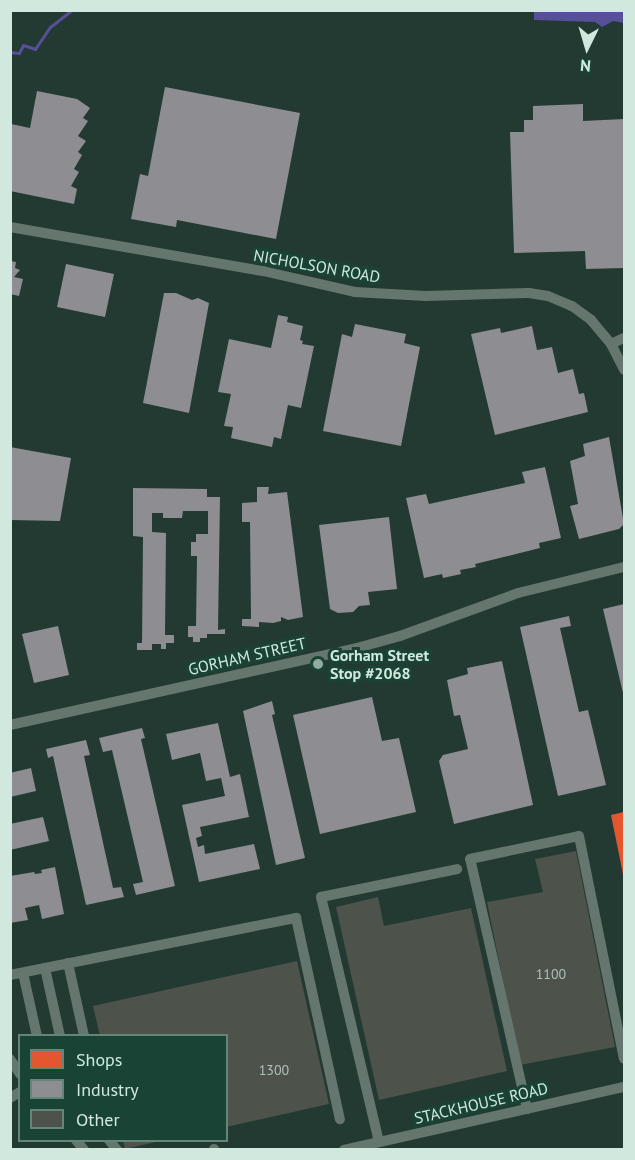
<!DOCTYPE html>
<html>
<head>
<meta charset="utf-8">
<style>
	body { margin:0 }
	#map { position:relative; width:635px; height:1160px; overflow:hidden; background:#233a32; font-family:"PT Sans",sans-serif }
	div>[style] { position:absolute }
	.water>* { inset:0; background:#574f97 }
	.shops>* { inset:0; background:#e4572e }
	.industry>* { inset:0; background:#8d8d92 }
	.stream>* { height:3px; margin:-1.5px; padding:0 1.5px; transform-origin:1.5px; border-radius:1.5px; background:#574f97 }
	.building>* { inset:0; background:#4d524a }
	.minor>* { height:10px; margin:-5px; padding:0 5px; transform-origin:5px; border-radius:5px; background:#65766f }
	.dots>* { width:16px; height:16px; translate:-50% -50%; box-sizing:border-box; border:3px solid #194435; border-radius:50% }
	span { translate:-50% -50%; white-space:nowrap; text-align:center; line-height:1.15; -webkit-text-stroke:6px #194435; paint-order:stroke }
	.number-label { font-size:14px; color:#b0c2b9 }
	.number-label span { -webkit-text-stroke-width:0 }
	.street-label { font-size:16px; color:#d1e8de }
	.poi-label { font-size:16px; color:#d1e8de; font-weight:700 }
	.left { translate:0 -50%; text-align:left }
	.frame { position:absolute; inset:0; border:12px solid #d1e8de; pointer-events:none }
	.legend { position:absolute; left:18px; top:1034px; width:210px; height:108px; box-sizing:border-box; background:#194435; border:2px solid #638679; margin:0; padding:8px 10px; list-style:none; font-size:18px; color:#d1e8de }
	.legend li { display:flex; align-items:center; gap:12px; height:30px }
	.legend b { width:30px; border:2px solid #638679 }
	.north { position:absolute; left:557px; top:18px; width:60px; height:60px; -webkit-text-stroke:4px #194435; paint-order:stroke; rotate:185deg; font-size:16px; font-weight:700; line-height:24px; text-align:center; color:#d1e8de }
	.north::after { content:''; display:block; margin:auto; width:21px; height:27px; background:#d1e8de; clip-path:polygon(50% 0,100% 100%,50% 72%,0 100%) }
</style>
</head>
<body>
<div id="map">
	<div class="water">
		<div style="clip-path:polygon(534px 11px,624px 11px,624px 23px,613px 21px,602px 27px,595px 22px,534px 20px)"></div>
	</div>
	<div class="shops">
		<div style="clip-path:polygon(624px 812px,624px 874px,623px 874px,611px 815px)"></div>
	</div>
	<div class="industry">
		<div style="clip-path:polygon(165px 87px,300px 113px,276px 239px,177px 220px,176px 227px,131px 219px,140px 174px,148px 176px)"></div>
		<div style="clip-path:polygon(37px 91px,77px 99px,90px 108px,83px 118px,88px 121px,78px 136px,86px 141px,78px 152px,82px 155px,74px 169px,79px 172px,71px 186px,77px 189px,74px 204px,10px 191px,11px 124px,30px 128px)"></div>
		<div style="clip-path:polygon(583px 104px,583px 121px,624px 119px,624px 268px,586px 269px,585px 251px,514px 253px,510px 132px,524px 132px,524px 120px,533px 120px,533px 106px)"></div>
		<div style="clip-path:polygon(10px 261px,16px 262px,15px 268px,20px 270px,14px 277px,23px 279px,19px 296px,10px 294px)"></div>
		<div style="clip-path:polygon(66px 264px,114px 274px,105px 317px,57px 307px)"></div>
		<div style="clip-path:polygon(164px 293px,176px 293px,192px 300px,198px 298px,209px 303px,189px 413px,143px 403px)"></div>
		<div style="clip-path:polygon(278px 315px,288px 317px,287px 322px,303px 326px,300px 340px,303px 341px,302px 344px,314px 346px,301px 408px,288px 405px,281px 439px,274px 437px,272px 447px,231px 438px,233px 427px,224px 426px,231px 394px,218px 392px,229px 339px,271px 348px)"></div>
		<div style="clip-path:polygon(355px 324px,406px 334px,404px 343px,420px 347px,401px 446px,323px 431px,342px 334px,352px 337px)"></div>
		<div style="clip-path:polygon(532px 326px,537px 350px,552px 347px,558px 373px,573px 369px,579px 394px,584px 393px,588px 412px,495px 435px,471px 334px,500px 328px,501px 333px)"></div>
		<div style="clip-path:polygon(609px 437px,624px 524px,619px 529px,579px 539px,570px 506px,578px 504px,570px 461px,585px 456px,583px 444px)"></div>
		<div style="clip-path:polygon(10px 447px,71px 458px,60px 521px,10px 520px)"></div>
		<div style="clip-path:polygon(545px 467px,561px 538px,539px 543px,540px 548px,475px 564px,476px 567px,460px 570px,461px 574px,443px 578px,442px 574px,424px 578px,406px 498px,426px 494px,429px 504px,525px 483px,522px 472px)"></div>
		<div style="clip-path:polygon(257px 487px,269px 487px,268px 494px,287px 492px,303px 617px,288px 620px,281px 617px,281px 621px,273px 623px,259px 622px,259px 627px,242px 626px,242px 619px,251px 619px,250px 522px,242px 522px,242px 503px,257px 502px)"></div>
		<div style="clip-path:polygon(133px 488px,207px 489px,207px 497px,220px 497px,218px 630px,225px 629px,225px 634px,207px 634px,207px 638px,200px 638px,200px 642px,193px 642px,193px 637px,188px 637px,188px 626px,196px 626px,197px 556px,191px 556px,191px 542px,196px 542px,196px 534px,208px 534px,208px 511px,183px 511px,182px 518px,163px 518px,163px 513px,152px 513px,152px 532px,166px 533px,165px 635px,174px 635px,174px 643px,166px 643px,166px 649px,161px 649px,161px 644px,152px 644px,152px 650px,137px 650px,137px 643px,142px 643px,143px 537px,133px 536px)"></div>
		<div style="clip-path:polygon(389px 517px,397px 589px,368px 592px,370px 605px,359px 606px,353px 612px,338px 613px,330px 609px,319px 525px)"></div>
		<div style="clip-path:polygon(624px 604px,624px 697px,603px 609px)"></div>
		<div style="clip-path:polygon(569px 616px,571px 626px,560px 628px,579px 712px,588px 710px,606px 785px,558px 796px,520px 627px)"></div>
		<div style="clip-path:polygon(58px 626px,69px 675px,34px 683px,22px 634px)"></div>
		<div style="clip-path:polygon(502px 661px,533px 805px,454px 824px,439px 761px,443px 755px,468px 749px,460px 715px,454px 716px,447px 680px,468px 674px,467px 668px)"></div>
		<div style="clip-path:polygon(372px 697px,382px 741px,399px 738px,416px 812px,320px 834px,293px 715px)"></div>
		<div style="clip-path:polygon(272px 701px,275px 714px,272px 715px,305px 858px,276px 865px,243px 711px)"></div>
		<div style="clip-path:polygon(218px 723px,230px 777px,240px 774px,249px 817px,200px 827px,202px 836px,196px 838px,198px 847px,204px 845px,205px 854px,254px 844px,260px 869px,199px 882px,182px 805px,225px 796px,221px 778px,206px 781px,200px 753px,172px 760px,166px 734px)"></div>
		<div style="clip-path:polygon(142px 728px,145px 738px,141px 739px,175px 886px,136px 895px,133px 884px,143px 882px,112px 750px,103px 752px,99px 738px)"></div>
		<div style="clip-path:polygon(86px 740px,90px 755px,84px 756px,113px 888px,121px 887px,124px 897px,86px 905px,53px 756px,48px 758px,46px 749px)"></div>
		<div style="clip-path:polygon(31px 768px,36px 791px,10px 797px,10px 773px)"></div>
		<div style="clip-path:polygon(43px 817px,49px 841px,10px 850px,10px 824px)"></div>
		<div style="clip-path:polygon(55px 867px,64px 914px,42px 919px,39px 905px,25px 908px,28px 920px,10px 923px,10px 876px,34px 872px,35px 874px,42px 873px,41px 870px)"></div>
	</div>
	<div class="stream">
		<div style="left:10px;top:52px;width:9px;rotate:6deg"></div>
		<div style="left:19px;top:53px;width:9px;rotate:-63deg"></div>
		<div style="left:23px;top:45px;width:13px;rotate:18deg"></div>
		<div style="left:35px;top:49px;width:27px;rotate:-56deg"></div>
		<div style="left:50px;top:27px;width:28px;rotate:-38deg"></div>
	</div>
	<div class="building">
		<div style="clip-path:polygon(576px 851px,615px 1047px,520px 1065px,487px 902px,543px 892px,535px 859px)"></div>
		<div style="clip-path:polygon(378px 897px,384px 926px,471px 908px,507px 1071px,379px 1100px,336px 907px)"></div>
		<div style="clip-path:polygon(297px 961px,329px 1104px,226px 1127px,226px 1036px,100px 1036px,93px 1006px)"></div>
		<div style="clip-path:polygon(123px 1140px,160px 1140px,160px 1141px,125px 1149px)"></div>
	</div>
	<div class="minor">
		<div style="left:10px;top:227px;width:257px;rotate:9.9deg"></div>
		<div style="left:263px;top:271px;width:94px;rotate:12.9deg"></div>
		<div style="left:355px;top:292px;width:71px;rotate:3.2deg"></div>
		<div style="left:426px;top:296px;width:103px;rotate:-1.7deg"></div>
		<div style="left:529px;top:293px;width:19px;rotate:9deg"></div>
		<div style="left:548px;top:296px;width:26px;rotate:23deg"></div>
		<div style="left:572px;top:306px;width:24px;rotate:36deg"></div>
		<div style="left:591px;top:320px;width:31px;rotate:50deg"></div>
		<div style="left:611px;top:344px;width:29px;rotate:63deg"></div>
		<div style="left:611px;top:344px;width:14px;rotate:-25deg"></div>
		<div style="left:10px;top:725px;width:355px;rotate:-12.5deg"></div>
		<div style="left:357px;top:648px;width:45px;rotate:-15.6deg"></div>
		<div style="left:400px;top:636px;width:126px;rotate:-20deg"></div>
		<div style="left:518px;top:593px;width:109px;rotate:-13.8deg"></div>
		<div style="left:68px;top:963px;width:75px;rotate:77.6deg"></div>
		<div style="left:45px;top:968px;width:70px;rotate:77.6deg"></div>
		<div style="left:23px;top:973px;width:65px;rotate:77.5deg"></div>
		<div style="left:10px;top:975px;width:292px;rotate:-11.3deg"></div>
		<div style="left:296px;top:918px;width:206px;rotate:77.7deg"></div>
		<div style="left:10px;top:1059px;width:18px;rotate:56deg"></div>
		<div style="left:10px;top:1098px;width:12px;rotate:-31deg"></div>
		<div style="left:527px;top:1109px;width:256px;rotate:-102.8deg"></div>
		<div style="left:470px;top:859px;width:111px;rotate:-11.9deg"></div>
		<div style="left:579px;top:836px;width:227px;rotate:78.6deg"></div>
		<div style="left:76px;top:1140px;width:13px;rotate:51deg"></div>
		<div style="left:109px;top:1140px;width:13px;rotate:51deg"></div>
		<div style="left:379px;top:1142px;width:252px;rotate:-103.3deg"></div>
		<div style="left:321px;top:897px;width:139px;rotate:-11.6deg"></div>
		<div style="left:214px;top:1150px;width:1px;rotate:-90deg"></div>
		<div style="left:344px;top:1150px;width:287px;rotate:-12.7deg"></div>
	</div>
	<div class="dots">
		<div style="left:318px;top:664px;background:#94aba2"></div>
	</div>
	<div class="number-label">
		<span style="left:551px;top:974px">1100</span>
		<span style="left:274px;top:1070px">1300</span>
	</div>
	<div class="street-label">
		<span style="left:317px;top:266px;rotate:10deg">NICHOLSON ROAD</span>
		<span style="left:247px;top:656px;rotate:-13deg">GORHAM STREET</span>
		<span style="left:481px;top:1103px;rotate:-13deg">STACKHOUSE ROAD</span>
	</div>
	<div class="poi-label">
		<span class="left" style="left:330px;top:664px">Gorham Street<br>Stop #2068</span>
	</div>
	<div class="frame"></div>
	<ul class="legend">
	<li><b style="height:16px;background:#e4572e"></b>Shops</li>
	<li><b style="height:16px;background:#8d8d92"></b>Industry</li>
	<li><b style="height:16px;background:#4d524a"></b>Other</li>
	</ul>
	<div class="north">N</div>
</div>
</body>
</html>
